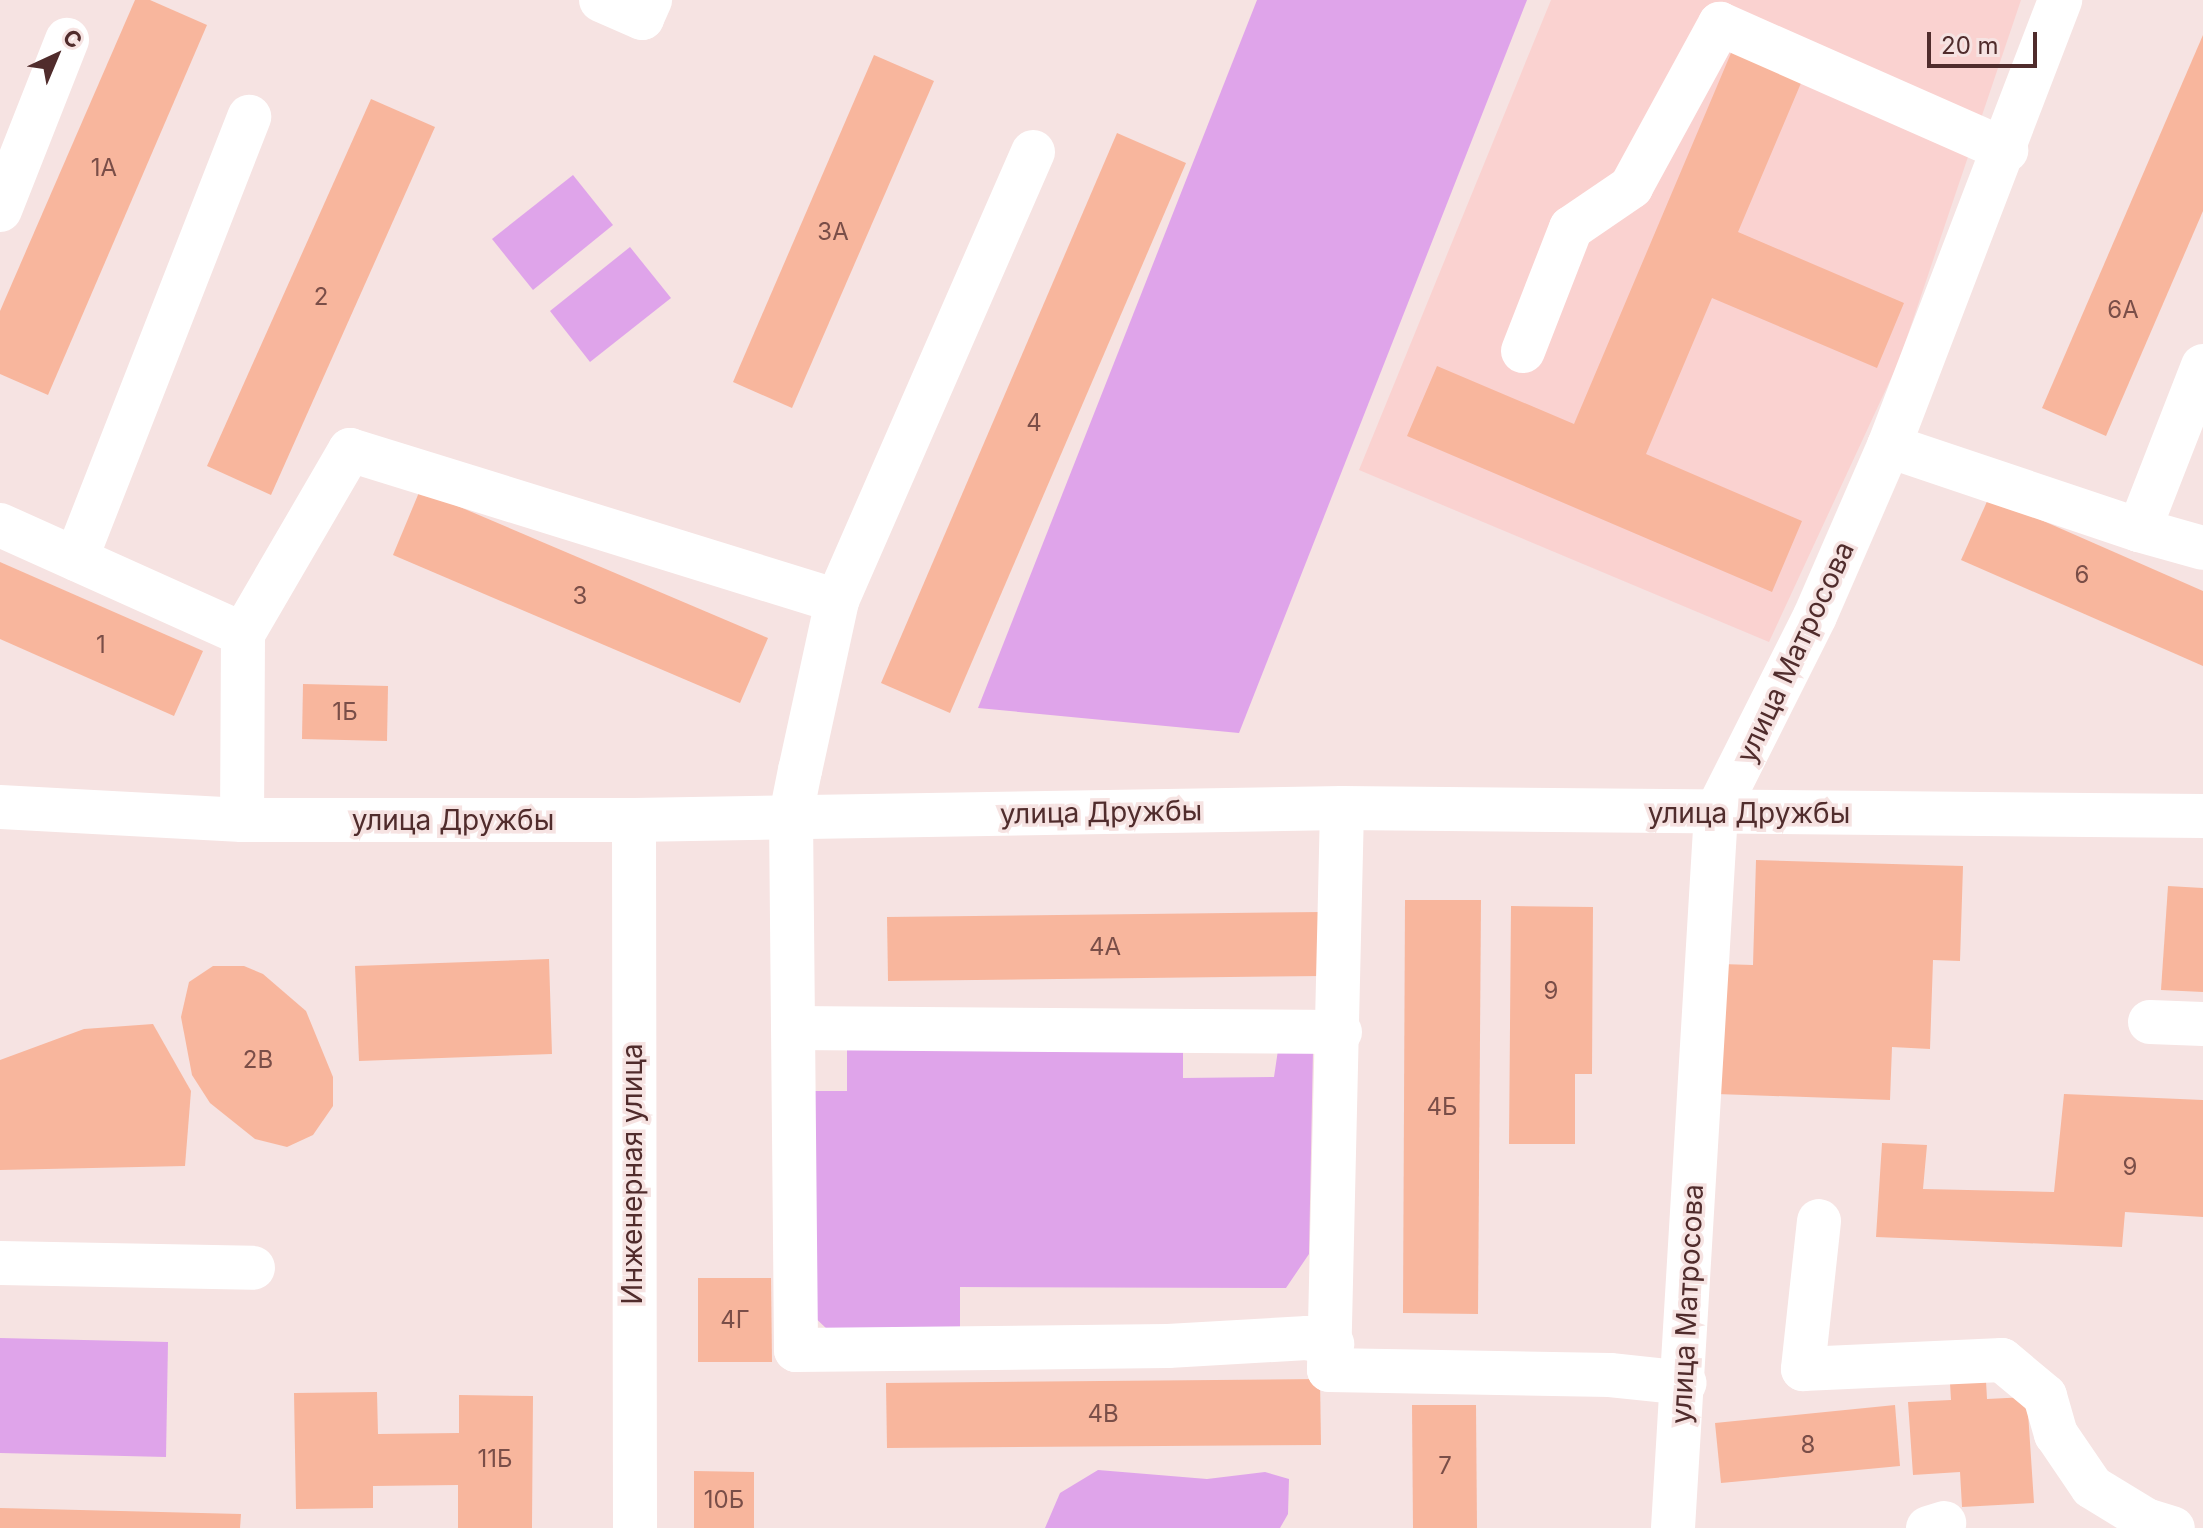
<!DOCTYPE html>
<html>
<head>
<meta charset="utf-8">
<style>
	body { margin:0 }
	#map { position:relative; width:2203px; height:1528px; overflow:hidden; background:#f6e3e2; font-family:Inter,sans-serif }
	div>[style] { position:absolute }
	.built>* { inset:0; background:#fad2d0 }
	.green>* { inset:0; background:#dfa4ea }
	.building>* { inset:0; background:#f8b69d }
	.minor>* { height:44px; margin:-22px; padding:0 22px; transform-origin:22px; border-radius:22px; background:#fff }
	span { translate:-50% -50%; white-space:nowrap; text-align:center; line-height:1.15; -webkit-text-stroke:7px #f6e3e2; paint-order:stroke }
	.number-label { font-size:24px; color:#7a4e48 }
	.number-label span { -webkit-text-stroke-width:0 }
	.street-label { font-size:28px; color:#502c2c }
	.north { position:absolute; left:16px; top:16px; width:80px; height:80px; -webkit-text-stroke:6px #f6e3e2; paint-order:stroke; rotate:44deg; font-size:22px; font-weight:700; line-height:32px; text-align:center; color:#502c2c }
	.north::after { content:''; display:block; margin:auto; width:28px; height:36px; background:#502c2c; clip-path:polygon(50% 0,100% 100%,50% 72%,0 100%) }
	.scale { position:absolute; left:1927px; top:32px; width:110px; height:36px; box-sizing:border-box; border:4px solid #502c2c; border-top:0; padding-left:10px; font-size:24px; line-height:28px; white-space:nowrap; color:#502c2c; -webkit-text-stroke:6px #f6e3e2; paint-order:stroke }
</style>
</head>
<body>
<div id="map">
	<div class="built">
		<div style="clip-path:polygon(1551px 0,2021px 0,1899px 361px,1769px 642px,1359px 470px)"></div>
	</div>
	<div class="green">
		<div style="clip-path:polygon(1257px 0,1527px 0,1239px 733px,978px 708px)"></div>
		<div style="clip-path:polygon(573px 175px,613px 225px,533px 290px,492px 239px)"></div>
		<div style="clip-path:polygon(630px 247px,671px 298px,590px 362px,550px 311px)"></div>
		<div style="clip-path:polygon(1183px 1038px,1183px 1078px,1274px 1077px,1278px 1050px,1313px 1050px,1309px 1254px,1286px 1288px,960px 1287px,960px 1333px,828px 1330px,808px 1311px,807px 1091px,847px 1091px,847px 1041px)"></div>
		<div style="clip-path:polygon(0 1338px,168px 1342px,166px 1457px,0 1453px)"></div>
		<div style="clip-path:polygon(1098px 1470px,1207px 1479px,1265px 1472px,1289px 1479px,1288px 1514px,1280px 1528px,1045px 1528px,1060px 1493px)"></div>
	</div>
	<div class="building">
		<div style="clip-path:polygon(135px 0,150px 0,207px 25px,48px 395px,0 374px,0 311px)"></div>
		<div style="clip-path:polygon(2203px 35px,2203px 211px,2106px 436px,2042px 408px)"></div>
		<div style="clip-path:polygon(1734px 46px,1804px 76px,1738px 232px,1904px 303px,1877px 368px,1712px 298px,1646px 454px,1802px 521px,1772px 592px,1407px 436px,1437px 366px,1574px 424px)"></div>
		<div style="clip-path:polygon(874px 55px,934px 81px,792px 408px,733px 382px)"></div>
		<div style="clip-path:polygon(371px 99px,435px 127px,271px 495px,207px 466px)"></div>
		<div style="clip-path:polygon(1117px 133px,1186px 163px,950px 713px,881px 683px)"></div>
		<div style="clip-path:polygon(420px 490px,768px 638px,740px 703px,393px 555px)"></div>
		<div style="clip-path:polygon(1989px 497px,2203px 591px,2203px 666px,1961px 560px)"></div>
		<div style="clip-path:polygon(0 562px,203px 651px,174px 716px,0 639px)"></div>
		<div style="clip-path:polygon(303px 684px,388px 686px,387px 741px,302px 739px)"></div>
		<div style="clip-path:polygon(1756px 860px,1963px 866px,1960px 961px,1933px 960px,1930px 1049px,1892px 1047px,1890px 1100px,1717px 1094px,1721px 964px,1753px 965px)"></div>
		<div style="clip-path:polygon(2168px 886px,2203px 888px,2203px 992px,2161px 990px)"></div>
		<div style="clip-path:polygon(1405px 900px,1481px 900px,1478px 1314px,1403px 1313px)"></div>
		<div style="clip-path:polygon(1511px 906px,1593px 907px,1592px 1074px,1575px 1074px,1575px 1144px,1509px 1144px)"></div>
		<div style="clip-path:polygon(1323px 912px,1323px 976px,888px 981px,887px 917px)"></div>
		<div style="clip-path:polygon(549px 959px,552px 1054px,359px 1061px,355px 966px)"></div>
		<div style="clip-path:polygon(213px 966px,244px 966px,263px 974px,306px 1011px,333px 1077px,333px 1106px,313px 1135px,287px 1147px,255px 1139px,210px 1103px,192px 1075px,181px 1017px,189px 982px)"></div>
		<div style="clip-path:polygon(153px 1024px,191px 1091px,185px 1166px,0 1170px,0 1060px,84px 1029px)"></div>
		<div style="clip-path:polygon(2064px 1094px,2203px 1100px,2203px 1217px,2125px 1212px,2122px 1247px,1876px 1237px,1882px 1143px,1927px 1145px,1923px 1189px,2054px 1192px)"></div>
		<div style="clip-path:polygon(698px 1278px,771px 1278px,772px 1362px,698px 1362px)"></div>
		<div style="clip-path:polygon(1320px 1379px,1321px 1445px,887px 1448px,886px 1383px)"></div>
		<div style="clip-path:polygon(1986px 1381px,1987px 1399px,2027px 1397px,2034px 1503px,1962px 1507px,1960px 1472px,1913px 1475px,1908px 1402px,1951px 1400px,1950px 1383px)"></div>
		<div style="clip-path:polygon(377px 1392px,378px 1434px,459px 1433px,459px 1395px,533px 1396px,532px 1528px,458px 1528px,458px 1485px,373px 1486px,373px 1508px,296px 1509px,294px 1393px)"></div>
		<div style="clip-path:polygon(1412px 1405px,1476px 1405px,1477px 1528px,1413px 1528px)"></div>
		<div style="clip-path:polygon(1895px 1405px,1900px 1466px,1721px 1483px,1715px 1423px)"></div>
		<div style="clip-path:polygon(694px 1471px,754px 1472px,754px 1528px,694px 1528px)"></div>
		<div style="clip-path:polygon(0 1508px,241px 1514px,240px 1528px,0 1528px)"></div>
	</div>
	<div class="minor">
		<div style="left:601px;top:0;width:45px;rotate:23.7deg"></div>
		<div style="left:642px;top:18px;width:20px;rotate:-66deg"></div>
		<div style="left:1033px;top:152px;width:490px;rotate:113.6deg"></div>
		<div style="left:837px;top:601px;width:173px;rotate:102.3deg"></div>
		<div style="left:800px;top:770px;width:46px;rotate:101.3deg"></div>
		<div style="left:791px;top:815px;width:535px;rotate:89.46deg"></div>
		<div style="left:796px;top:1350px;width:372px;rotate:-0.6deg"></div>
		<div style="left:1168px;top:1346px;width:139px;rotate:-3.3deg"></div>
		<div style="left:1307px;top:1338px;width:26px;rotate:13deg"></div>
		<div style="left:0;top:210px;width:183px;rotate:-68.5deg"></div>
		<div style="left:1523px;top:351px;width:132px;rotate:-68.7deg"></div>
		<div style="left:1571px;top:228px;width:73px;rotate:-34.3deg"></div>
		<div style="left:1631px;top:187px;width:186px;rotate:-61.4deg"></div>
		<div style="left:1720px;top:24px;width:313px;rotate:23.8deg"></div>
		<div style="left:1889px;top:446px;width:264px;rotate:18.6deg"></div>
		<div style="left:2139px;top:530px;width:176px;rotate:-68.7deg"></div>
		<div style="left:0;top:525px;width:266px;rotate:24.2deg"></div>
		<div style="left:243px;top:634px;width:186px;rotate:90.3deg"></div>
		<div style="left:2139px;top:530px;width:66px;rotate:15.7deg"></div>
		<div style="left:76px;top:559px;width:475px;rotate:-68.6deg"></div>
		<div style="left:243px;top:634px;width:213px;rotate:-59.8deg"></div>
		<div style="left:350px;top:450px;width:510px;rotate:17.23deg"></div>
		<div style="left:0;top:807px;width:242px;rotate:3.1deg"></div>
		<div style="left:242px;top:820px;width:392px"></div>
		<div style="left:634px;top:820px;width:708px;rotate:-0.97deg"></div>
		<div style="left:1342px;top:808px;width:861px;rotate:0.53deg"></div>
		<div style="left:1342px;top:808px;width:562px;rotate:91.33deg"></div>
		<div style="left:1329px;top:1370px;width:281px;rotate:1deg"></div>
		<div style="left:1610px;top:1375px;width:75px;rotate:6.1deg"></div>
		<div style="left:634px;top:820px;width:708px;rotate:89.92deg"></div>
		<div style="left:2150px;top:1022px;width:53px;rotate:2.2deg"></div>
		<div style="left:793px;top:1028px;width:547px;rotate:0.42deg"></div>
		<div style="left:1819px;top:1221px;width:149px;rotate:96.2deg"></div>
		<div style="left:1803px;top:1369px;width:199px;rotate:-2.6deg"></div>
		<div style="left:2002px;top:1360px;width:56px;rotate:39.9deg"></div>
		<div style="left:2045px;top:1396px;width:40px;rotate:74deg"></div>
		<div style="left:2056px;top:1434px;width:64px;rotate:55.8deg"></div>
		<div style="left:2092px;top:1487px;width:63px;rotate:31.4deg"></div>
		<div style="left:2146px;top:1520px;width:28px;rotate:17deg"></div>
		<div style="left:0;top:1263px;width:253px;rotate:1.1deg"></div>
		<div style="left:1673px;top:1528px;width:716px;rotate:-86.56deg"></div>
		<div style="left:1716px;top:813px;width:220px;rotate:-63.3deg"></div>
		<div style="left:1815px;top:616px;width:185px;rotate:-66.5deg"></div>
		<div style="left:1889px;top:446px;width:478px;rotate:-69deg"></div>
		<div style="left:1928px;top:1528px;width:17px;rotate:-17deg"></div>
	</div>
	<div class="number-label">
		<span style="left:104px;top:168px">1А</span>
		<span style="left:833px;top:232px">3А</span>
		<span style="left:321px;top:297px">2</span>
		<span style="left:2123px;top:310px">6А</span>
		<span style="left:1034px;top:423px">4</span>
		<span style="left:2082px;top:575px">6</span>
		<span style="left:580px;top:596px">3</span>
		<span style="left:101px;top:645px">1</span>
		<span style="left:345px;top:712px">1Б</span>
		<span style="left:1105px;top:947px">4А</span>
		<span style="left:1551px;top:991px">9</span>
		<span style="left:258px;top:1060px">2В</span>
		<span style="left:1442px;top:1107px">4Б</span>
		<span style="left:2130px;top:1167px">9</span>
		<span style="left:735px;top:1320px">4Г</span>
		<span style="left:1103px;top:1414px">4В</span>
		<span style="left:1808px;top:1445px">8</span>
		<span style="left:495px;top:1459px">11Б</span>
		<span style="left:1445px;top:1466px">7</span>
		<span style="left:724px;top:1500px">10Б</span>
	</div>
	<div class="street-label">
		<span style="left:1795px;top:652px;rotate:-65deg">улица Матросова</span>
		<span style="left:1101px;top:812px;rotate:-1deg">улица Дружбы</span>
		<span style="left:1749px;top:813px">улица Дружбы</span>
		<span style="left:453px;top:820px">улица Дружбы</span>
		<span style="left:632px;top:1174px;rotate:-90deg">Инженерная улица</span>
		<span style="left:1687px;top:1304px;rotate:-87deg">улица Матросова</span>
	</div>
	<div class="north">С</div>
	<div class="scale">20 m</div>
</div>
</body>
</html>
